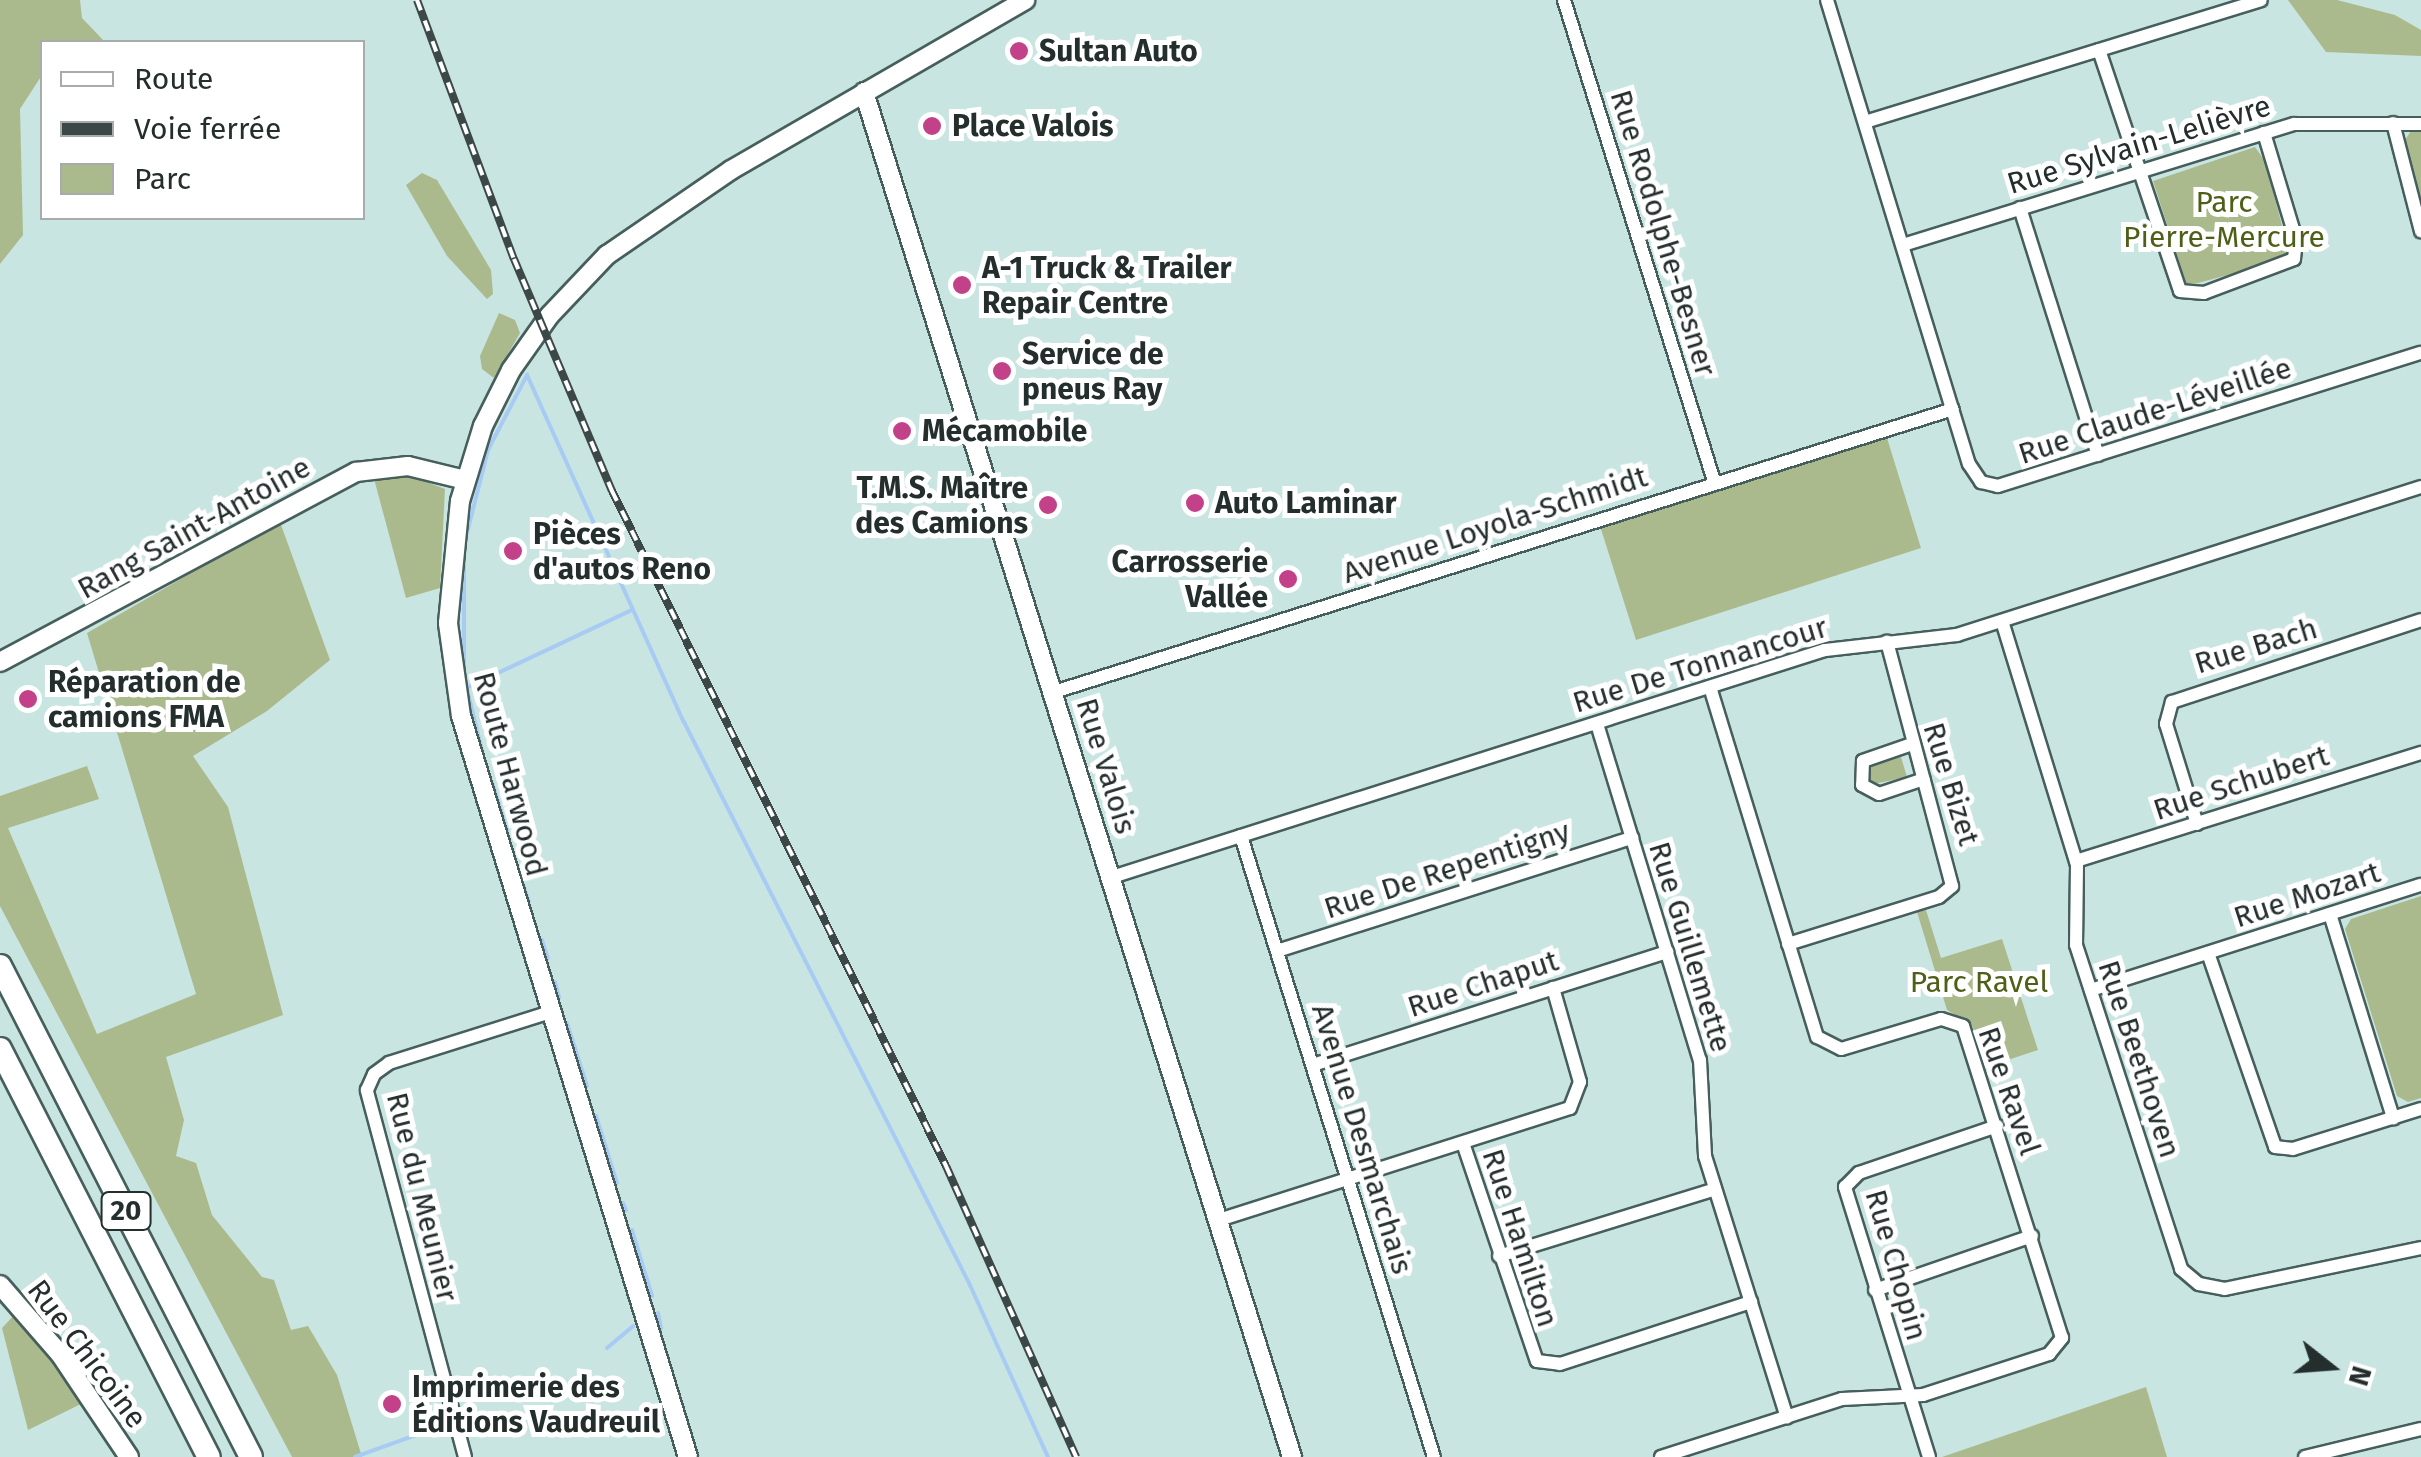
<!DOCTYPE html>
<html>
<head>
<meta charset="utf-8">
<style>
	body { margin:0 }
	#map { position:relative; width:2421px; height:1457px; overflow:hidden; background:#c9e5e2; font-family:"Fira Sans",sans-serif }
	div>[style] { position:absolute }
	.green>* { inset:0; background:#abba8d }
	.stream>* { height:4px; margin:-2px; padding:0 2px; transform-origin:2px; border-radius:2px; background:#a8cbf3 }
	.roads { filter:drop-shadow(2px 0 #465f5c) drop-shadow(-2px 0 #465f5c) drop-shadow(0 2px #465f5c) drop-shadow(0 -2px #465f5c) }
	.street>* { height:12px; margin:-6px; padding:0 6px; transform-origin:6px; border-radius:6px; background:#fff }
	.secondary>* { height:18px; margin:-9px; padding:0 9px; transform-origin:9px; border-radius:9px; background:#fff }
	.highway>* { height:22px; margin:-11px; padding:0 11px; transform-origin:11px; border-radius:11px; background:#fff }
	.rail>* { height:8px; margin-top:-4px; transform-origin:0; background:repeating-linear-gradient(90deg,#fff 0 11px,#3b4847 0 22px); box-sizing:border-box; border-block:2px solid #3b4847 }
	.dots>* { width:28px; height:28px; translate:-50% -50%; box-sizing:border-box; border:5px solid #fff; border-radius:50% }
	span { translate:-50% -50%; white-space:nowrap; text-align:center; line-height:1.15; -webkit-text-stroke:10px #fff; paint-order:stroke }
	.shield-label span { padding:2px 8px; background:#fff; border:2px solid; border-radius:8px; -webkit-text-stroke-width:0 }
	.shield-label { font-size:28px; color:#232e2d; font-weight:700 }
	.poi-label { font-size:30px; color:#232e2d; font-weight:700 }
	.left { translate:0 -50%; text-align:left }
	.right { translate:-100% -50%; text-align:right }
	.street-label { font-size:30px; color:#232e2d }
	.park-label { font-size:30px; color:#4e6018 }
	.legend { position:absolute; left:40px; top:40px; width:325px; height:180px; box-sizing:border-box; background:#fff; border:2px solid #a7abab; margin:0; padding:12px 18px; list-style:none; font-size:30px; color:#232e2d }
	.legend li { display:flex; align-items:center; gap:20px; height:50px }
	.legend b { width:50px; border:2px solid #a7abab }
	.north { position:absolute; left:2281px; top:1317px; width:100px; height:100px; -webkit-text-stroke:8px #fff; paint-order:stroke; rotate:107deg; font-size:28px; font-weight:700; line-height:40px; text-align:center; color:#232e2d }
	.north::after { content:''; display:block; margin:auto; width:35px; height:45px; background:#232e2d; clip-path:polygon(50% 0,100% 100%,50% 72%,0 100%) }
</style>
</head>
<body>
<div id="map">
	<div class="green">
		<div style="clip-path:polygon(0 0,80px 0,82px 18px,105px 42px,42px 42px,42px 75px,20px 109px,23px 235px,0 264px)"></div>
		<div style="clip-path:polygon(2288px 0,2337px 0,2395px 15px,2421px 30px,2421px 56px,2326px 52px)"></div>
		<div style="clip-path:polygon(2411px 131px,2421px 131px,2421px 198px,2403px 143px)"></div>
		<div style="clip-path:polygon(2255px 147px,2265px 161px,2289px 252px,2283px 260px,2187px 286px,2153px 181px)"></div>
		<div style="clip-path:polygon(422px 173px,437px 180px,491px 270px,493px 294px,487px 299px,447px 256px,406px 185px)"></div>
		<div style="clip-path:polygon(499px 313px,515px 320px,520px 333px,494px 378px,482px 369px,480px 356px)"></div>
		<div style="clip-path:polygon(1887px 438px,1921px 548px,1636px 640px,1600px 526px)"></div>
		<div style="clip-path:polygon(373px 475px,414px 477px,445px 489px,440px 588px,406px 598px)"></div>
		<div style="clip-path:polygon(280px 522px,330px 660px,267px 711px,193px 756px,228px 807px,283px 1015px,166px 1057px,184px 1120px,176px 1156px,196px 1163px,212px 1215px,262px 1277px,274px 1280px,291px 1330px,308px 1326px,337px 1375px,362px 1457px,292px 1457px,0 906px,0 796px,87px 766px,99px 799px,8px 828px,97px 1034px,196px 994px,87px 633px)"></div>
		<div style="clip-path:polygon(1901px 757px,1907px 777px,1869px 785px,1868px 767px)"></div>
		<div style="clip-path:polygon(2421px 896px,2421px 1098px,2408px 1102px,2397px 1096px,2345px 929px,2351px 919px)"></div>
		<div style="clip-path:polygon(1926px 910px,1941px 958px,2002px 939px,2038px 1050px,1987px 1067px,1972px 1025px,1947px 1010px,1917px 912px)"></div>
		<div style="clip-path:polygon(16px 1313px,85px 1402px,28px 1430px,2px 1328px)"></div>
		<div style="clip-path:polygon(2146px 1387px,2167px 1457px,1942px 1457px,2143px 1388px)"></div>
	</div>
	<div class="stream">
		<div style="left:467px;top:533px;width:86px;rotate:-75.8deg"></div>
		<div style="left:488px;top:450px;width:85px;rotate:-62.5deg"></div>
		<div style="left:527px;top:375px;width:381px;rotate:65.7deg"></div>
		<div style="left:684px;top:722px;width:629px;rotate:63.07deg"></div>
		<div style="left:969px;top:1283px;width:191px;rotate:65.6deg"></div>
		<div style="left:464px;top:670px;width:119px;rotate:-90deg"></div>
		<div style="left:466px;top:685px;width:68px;rotate:76.4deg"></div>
		<div style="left:466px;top:688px;width:183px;rotate:-25.2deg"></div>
		<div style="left:492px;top:782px;width:51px;rotate:73deg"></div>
		<div style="left:521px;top:879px;width:24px;rotate:71deg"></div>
		<div style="left:542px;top:940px;width:19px;rotate:72deg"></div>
		<div style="left:555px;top:982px;width:16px;rotate:75deg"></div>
		<div style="left:567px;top:1023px;width:66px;rotate:72.4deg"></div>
		<div style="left:596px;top:1116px;width:70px;rotate:72.6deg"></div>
		<div style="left:623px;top:1203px;width:8px;rotate:67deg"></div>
		<div style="left:632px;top:1230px;width:69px;rotate:73.1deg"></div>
		<div style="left:658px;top:1313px;width:16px;rotate:79deg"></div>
		<div style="left:607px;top:1348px;width:34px;rotate:-40deg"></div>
		<div style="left:355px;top:1457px;width:91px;rotate:-19.8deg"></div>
	</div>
	<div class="roads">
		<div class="street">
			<div style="left:1564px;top:0;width:504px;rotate:72.68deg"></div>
			<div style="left:1827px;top:0;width:485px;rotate:73deg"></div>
			<div style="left:1969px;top:464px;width:22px;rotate:56deg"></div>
			<div style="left:1981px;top:482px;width:17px;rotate:13deg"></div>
			<div style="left:1998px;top:486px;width:443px;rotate:-17.5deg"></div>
			<div style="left:2099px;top:50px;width:254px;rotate:71.4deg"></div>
			<div style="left:2180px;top:291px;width:24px;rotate:5deg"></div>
			<div style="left:2204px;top:293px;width:96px;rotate:-20.7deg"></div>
			<div style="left:2294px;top:259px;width:20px;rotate:-84deg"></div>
			<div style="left:2296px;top:239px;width:111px;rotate:-106.8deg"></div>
			<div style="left:1865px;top:122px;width:414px;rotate:-17.1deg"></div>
			<div style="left:2393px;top:123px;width:112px;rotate:75.5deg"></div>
			<div style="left:2020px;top:208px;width:259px;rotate:72.5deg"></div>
			<div style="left:1903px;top:245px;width:409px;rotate:-17.2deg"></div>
			<div style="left:2294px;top:124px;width:127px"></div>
			<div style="left:2002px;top:621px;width:255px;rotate:72.9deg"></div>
			<div style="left:2077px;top:865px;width:80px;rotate:90.7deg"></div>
			<div style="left:2076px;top:945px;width:341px;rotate:72deg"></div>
			<div style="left:2181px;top:1269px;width:23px;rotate:40deg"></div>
			<div style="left:2199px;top:1284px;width:26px;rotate:11deg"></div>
			<div style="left:2225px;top:1289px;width:200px;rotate:-11.8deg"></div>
			<div style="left:1054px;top:692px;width:942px;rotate:-17.47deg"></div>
			<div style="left:1597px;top:724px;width:351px;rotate:73deg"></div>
			<div style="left:1700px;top:1060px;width:96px;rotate:87deg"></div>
			<div style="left:1705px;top:1156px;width:274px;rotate:72.6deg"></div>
			<div style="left:1912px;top:744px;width:52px;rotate:160.9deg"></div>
			<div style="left:1863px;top:761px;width:24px;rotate:92deg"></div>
			<div style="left:1862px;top:785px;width:19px;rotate:28deg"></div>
			<div style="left:1879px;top:794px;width:47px;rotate:-18.4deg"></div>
			<div style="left:2197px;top:824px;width:105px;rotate:-107.2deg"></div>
			<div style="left:2166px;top:724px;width:23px;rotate:-75deg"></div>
			<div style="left:2172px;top:702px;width:262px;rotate:-18.2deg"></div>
			<div style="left:1241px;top:836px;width:650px;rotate:72.74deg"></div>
			<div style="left:2076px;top:861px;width:362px;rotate:-17.4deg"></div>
			<div style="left:1112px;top:877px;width:748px;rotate:-17.66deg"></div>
			<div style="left:1825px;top:650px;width:133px;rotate:-6.5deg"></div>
			<div style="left:1957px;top:635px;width:487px;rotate:-17.7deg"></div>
			<div style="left:2330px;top:914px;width:214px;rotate:72.8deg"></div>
			<div style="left:1788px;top:944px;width:158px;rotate:-17.3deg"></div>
			<div style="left:1939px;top:897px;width:17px;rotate:-40deg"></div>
			<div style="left:1952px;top:886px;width:253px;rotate:-104.9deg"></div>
			<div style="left:1277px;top:951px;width:373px;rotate:-17.7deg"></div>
			<div style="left:2208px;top:953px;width:205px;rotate:70.9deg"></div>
			<div style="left:2275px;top:1147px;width:18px;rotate:6deg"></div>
			<div style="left:2293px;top:1149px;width:134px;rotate:-17.4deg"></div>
			<div style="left:2091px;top:990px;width:346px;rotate:-17.7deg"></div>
			<div style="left:1313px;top:1065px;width:372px;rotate:-17.7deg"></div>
			<div style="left:1463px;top:1143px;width:230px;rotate:71.3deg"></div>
			<div style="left:1537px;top:1361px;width:23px;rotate:7deg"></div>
			<div style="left:1560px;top:1364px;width:201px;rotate:-18deg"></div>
			<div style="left:1219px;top:1220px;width:368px;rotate:-17.7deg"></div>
			<div style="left:1570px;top:1108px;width:28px;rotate:-69deg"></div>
			<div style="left:1580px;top:1082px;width:98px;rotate:-106deg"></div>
			<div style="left:1499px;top:1256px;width:226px;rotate:-17.2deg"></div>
			<div style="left:1875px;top:1290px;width:166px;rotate:-19deg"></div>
			<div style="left:465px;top:1457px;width:380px;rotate:-105deg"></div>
			<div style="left:367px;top:1090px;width:17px;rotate:-66deg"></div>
			<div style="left:374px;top:1074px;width:19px;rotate:-36deg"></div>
			<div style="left:389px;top:1063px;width:170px;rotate:-17.5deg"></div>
			<div style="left:1661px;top:1457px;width:190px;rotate:-17.8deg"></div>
			<div style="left:1842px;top:1399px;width:81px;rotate:-2.8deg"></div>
			<div style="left:1923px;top:1395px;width:133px;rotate:-18deg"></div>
			<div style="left:2049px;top:1354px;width:21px;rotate:-51deg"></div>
			<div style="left:2062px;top:1338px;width:327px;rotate:-107.6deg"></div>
			<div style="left:1963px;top:1026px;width:23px;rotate:-162deg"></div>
			<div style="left:1941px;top:1019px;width:104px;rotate:163.3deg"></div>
			<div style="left:1841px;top:1049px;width:27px;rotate:-153deg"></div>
			<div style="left:1817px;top:1037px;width:366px;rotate:-107deg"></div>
			<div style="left:1929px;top:1457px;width:283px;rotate:-107.3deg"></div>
			<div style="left:1845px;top:1187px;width:20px;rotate:-45deg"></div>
			<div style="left:1859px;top:1173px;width:146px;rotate:-18.8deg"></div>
			<div style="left:2305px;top:1457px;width:119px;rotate:-13.6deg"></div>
		</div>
		<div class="secondary">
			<div style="left:864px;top:92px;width:1431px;rotate:72.59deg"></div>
			<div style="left:0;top:662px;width:404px;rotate:-28.1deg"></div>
			<div style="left:356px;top:472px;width:52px;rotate:-6.6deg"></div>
			<div style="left:408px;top:466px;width:59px;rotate:13.8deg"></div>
			<div style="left:0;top:1285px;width:91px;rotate:49deg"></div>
			<div style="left:60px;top:1354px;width:124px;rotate:56.2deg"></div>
			<div style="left:688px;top:1457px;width:775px;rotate:-107.03deg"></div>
			<div style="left:461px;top:716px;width:94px;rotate:-98deg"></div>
			<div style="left:448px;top:623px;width:123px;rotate:-84.4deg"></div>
			<div style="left:460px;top:501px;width:78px;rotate:-73deg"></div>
			<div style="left:483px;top:426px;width:63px;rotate:-63.4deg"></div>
			<div style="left:511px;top:370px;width:67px;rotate:-54.7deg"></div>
			<div style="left:550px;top:315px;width:83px;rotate:-46.5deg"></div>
			<div style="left:607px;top:255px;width:150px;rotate:-34.4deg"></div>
			<div style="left:731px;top:170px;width:340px;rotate:-30deg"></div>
		</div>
		<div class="highway">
			<div style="left:0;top:966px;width:551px;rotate:62.92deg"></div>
			<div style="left:0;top:1049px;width:458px;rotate:62.9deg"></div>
		</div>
	</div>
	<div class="rail">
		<div style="left:417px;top:0;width:277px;rotate:69.5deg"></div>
		<div style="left:514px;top:259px;width:252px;rotate:67.1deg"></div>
		<div style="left:612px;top:491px;width:753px;rotate:63.67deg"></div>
		<div style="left:946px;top:1166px;width:319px;rotate:65.9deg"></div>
	</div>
	<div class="dots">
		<div style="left:1019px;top:51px;background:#c34188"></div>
		<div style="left:932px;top:126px;background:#c34188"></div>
		<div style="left:962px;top:285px;background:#c34188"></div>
		<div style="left:1002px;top:371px;background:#c34188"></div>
		<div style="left:902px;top:431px;background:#c34188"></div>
		<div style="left:1195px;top:503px;background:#c34188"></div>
		<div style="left:1048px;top:505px;background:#c34188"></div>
		<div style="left:513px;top:551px;background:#c34188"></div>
		<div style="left:1288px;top:579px;background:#c34188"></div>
		<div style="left:28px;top:699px;background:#c34188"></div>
		<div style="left:392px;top:1404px;background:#c34188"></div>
	</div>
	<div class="shield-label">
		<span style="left:126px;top:1211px">20</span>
	</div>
	<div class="poi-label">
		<span class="left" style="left:1039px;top:51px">Sultan Auto</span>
		<span class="left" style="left:952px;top:126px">Place Valois</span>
		<span class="left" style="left:982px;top:285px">A-1 Truck &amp; Trailer<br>Repair Centre</span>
		<span class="left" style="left:1022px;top:371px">Service de<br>pneus Ray</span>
		<span class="left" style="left:922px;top:431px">Mécamobile</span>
		<span class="right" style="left:1028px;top:505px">T.M.S. Maître<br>des Camions</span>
		<span class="left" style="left:1215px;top:503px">Auto Laminar</span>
		<span class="left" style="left:533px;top:551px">Pièces<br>d'autos Reno</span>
		<span class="right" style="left:1268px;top:579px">Carrosserie<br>Vallée</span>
		<span class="left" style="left:48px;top:699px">Réparation de<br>camions FMA</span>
		<span class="left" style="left:412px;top:1404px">Imprimerie des<br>Éditions Vaudreuil</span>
	</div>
	<div class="street-label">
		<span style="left:2139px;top:145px;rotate:-17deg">Rue Sylvain-Lelièvre</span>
		<span style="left:1663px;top:233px;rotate:73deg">Rue Rodolphe-Besner</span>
		<span style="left:2155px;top:411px;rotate:-18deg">Rue Claude-Léveillée</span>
		<span style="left:1495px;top:525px;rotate:-18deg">Avenue Loyola-Schmidt</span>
		<span style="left:194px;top:528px;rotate:-29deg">Rang Saint-Antoine</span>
		<span style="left:2256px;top:646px;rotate:-17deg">Rue Bach</span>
		<span style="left:1700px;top:665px;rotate:-17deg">Rue De Tonnancour</span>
		<span style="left:1106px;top:766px;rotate:73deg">Rue Valois</span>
		<span style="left:510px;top:774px;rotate:75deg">Route Harwood</span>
		<span style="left:2241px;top:783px;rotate:-18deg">Rue Schubert</span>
		<span style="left:1951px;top:784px;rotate:73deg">Rue Bizet</span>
		<span style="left:1447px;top:870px;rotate:-18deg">Rue De Repentigny</span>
		<span style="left:2307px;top:895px;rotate:-18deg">Rue Mozart</span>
		<span style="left:1690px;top:947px;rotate:73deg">Rue Guillemette</span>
		<span style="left:1483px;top:984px;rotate:-18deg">Rue Chaput</span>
		<span style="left:2139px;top:1059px;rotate:72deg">Rue Beethoven</span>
		<span style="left:2009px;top:1091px;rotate:71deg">Rue Ravel</span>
		<span style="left:1362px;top:1139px;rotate:73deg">Avenue Desmarchais</span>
		<span style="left:422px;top:1197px;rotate:76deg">Rue du Meunier</span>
		<span style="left:1520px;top:1238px;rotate:72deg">Rue Hamilton</span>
		<span style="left:1896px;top:1265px;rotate:74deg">Rue Chopin</span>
		<span style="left:87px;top:1354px;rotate:53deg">Rue Chicoine</span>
	</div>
	<div class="park-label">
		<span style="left:2224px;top:219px">Parc<br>Pierre-Mercure</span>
		<span style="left:1979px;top:982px">Parc Ravel</span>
	</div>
	<ul class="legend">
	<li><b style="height:12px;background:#fff"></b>Route</li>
	<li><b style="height:12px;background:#3b4847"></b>Voie ferrée</li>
	<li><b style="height:28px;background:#abba8d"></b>Parc</li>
	</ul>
	<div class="north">N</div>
</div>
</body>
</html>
